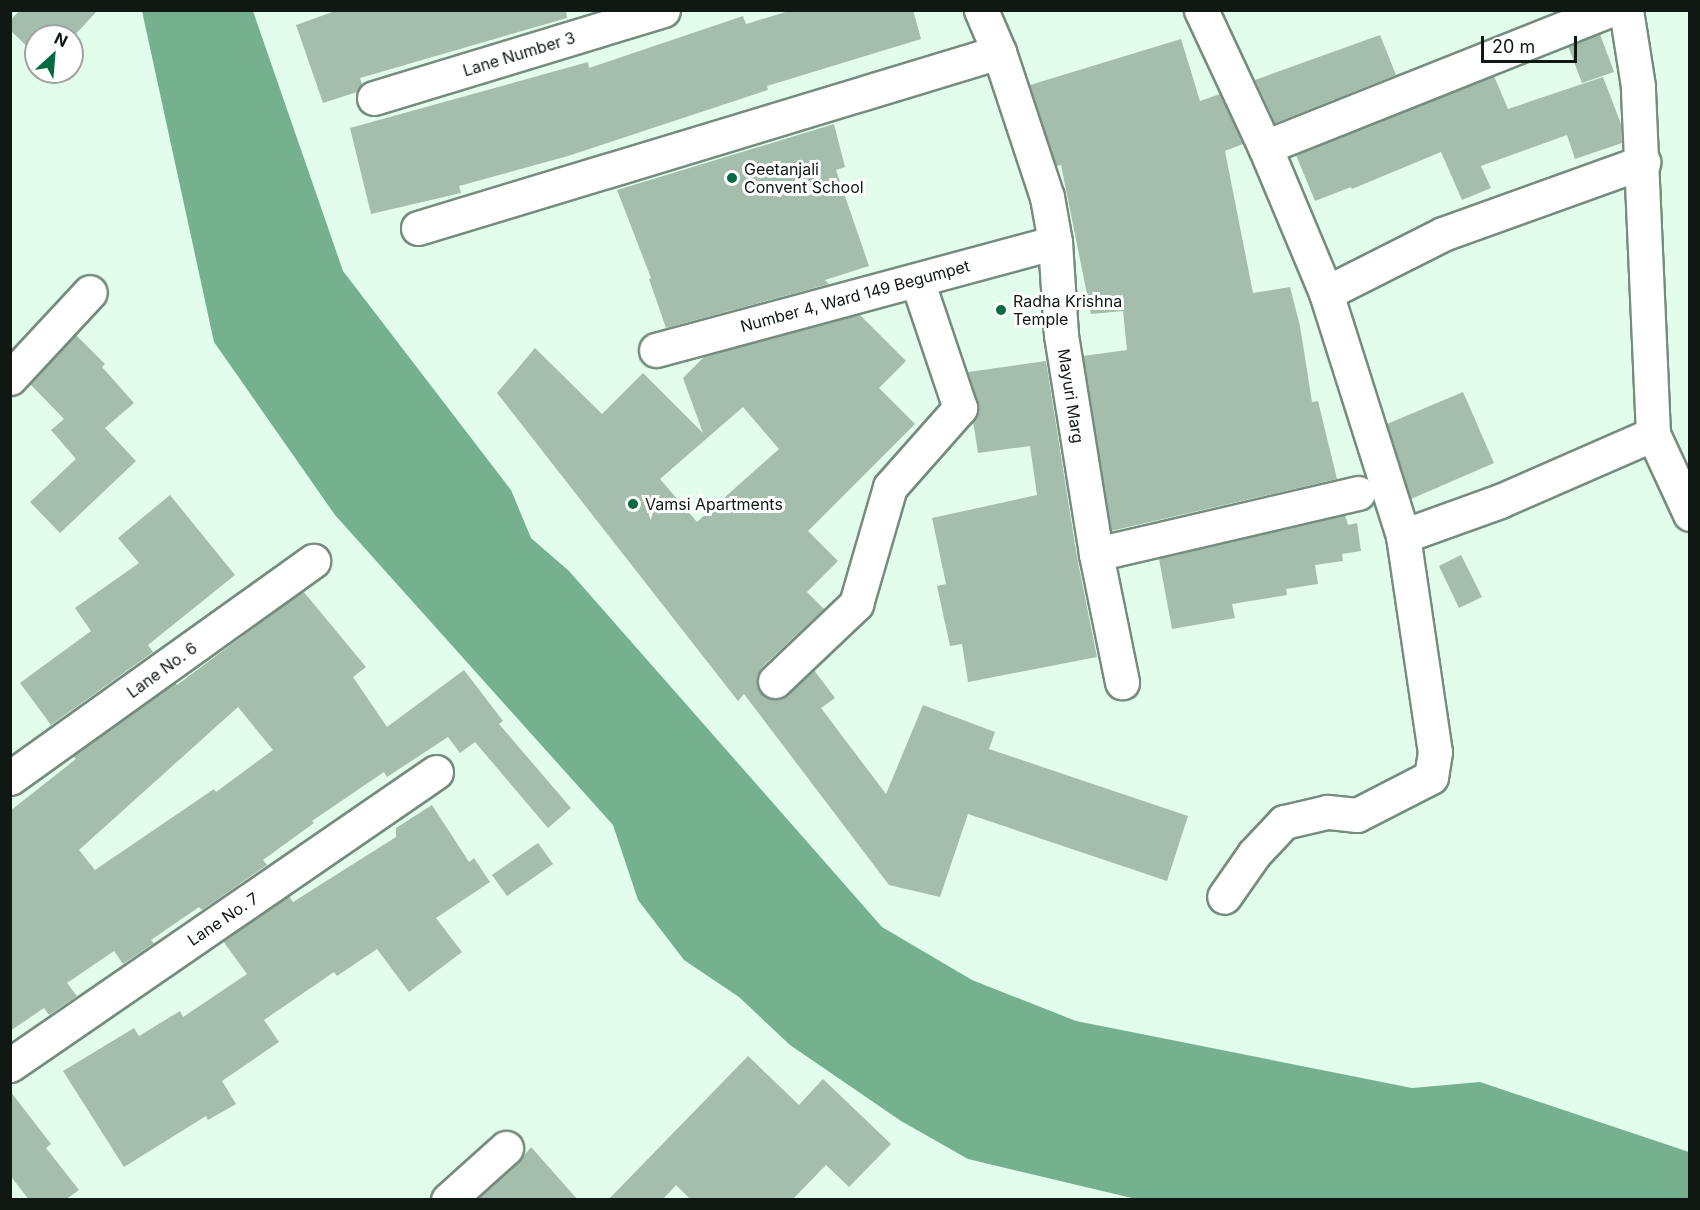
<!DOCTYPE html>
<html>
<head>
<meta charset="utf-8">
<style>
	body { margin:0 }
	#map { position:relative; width:1700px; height:1210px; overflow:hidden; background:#e3fdec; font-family:Inter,sans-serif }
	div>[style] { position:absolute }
	.water>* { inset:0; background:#75b18e }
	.building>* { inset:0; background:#a4bdad }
	.roads { filter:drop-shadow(2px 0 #758c7e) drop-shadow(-2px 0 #758c7e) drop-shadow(0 2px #758c7e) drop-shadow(0 -2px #758c7e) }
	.minor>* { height:33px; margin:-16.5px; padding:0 16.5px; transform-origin:16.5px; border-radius:16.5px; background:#fff }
	.dots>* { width:16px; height:16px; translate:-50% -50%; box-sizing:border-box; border:3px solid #fff; border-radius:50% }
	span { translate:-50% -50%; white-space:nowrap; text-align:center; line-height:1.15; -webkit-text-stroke:6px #fff; paint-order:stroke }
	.street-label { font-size:16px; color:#0f1812 }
	.poi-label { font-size:16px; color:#0f1812 }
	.left { translate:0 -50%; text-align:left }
	.frame { position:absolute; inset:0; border:12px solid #0f1812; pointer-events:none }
	.north { position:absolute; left:24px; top:24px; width:60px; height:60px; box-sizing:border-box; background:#fff; border:2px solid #9fa3a0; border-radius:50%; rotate:26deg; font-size:16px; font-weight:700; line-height:24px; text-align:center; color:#0f1812 }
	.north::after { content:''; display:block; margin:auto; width:21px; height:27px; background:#036b41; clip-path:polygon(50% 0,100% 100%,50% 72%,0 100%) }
	.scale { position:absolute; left:1481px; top:36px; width:96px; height:27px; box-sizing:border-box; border:3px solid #0f1812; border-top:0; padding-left:8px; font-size:18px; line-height:21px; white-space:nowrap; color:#0f1812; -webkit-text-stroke:4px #fff; paint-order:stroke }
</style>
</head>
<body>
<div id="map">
	<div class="water">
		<div style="clip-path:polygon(142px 11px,253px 11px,343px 271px,511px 490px,531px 538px,569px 571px,882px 927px,972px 980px,1076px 1021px,1412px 1088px,1480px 1082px,1689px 1152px,1689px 1199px,1136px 1199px,968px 1159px,901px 1121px,790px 1045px,739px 997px,684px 960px,638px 900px,613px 825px,335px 515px,214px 342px)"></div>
	</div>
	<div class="building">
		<div style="clip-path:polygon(20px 10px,98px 10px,72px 38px,36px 36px,36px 55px,10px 30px,10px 21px)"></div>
		<div style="clip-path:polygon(338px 10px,566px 10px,567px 18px,360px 78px,362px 84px,357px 92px,323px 103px,296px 25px)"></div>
		<div style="clip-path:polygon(792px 10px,913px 10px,921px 39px,767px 86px,768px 90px,568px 156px,459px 186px,461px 193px,371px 214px,350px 128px,588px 62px,589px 68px,743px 16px,746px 24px)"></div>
		<div style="clip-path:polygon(1600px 34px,1614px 72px,1582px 83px,1568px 46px)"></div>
		<div style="clip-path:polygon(1380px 35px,1396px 75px,1275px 123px,1255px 80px)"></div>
		<div style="clip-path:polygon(1181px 39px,1200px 101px,1220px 94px,1243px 144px,1225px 151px,1253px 293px,1290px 287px,1300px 326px,1312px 402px,1318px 401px,1337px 479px,1111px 531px,1083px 356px,1127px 350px,1123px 311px,1091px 314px,1061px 165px,1056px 166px,1030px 85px)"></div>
		<div style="clip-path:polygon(1494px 76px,1508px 109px,1603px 77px,1621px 124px,1622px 143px,1575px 159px,1567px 135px,1481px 166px,1491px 188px,1462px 200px,1441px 152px,1352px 189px,1351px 187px,1315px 201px,1296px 155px)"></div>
		<div style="clip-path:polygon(834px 124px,845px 167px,836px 170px,869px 266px,825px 280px,829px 284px,666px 328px,649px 279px,651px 278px,617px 190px)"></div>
		<div style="clip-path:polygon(evenodd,859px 314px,906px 361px,879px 388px,915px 424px,808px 531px,838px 561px,807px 592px,824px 609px,762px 667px,757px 676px,757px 686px,762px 694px,769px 699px,780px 699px,814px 670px,835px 698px,821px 708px,886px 794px,923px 705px,995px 732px,989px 749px,1188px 816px,1167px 881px,968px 814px,940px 897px,889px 885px,744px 694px,738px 701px,497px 393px,535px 348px,602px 414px,643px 373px,703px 433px,683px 378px,705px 356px,859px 314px,743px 407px,779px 449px,697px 522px,660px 479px,743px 407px)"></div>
		<div style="clip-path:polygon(76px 335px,105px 364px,102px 367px,134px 403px,105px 428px,136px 461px,60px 533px,30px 502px,76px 459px,51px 430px,64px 419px,30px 384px)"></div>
		<div style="clip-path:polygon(1046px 361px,1077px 557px,1097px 657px,968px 682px,962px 644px,950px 646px,937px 586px,946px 584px,932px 518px,1037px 495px,1030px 446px,978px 453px,973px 421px,978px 412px,978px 403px,968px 372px)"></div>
		<div style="clip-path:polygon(1463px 392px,1494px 463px,1411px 499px,1387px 424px)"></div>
		<div style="clip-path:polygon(170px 495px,235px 575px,148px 645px,153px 652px,51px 725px,20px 683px,91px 631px,75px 608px,139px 563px,118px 538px)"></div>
		<div style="clip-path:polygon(1345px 515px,1348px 525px,1357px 523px,1361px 551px,1342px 554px,1343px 561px,1315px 565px,1318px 584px,1286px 589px,1287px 595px,1232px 604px,1235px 618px,1172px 629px,1159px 559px)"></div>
		<div style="clip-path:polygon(1461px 555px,1482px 597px,1459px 608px,1439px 566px)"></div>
		<div style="clip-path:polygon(evenodd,303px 591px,366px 667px,353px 677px,387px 727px,464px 670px,503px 721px,499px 724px,571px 808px,548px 828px,475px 742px,460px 753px,448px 737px,387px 777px,384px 772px,312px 821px,314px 823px,263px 860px,267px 865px,202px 910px,199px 907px,151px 940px,154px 943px,123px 964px,114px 951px,67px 983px,77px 996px,49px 1015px,44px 1008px,10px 1031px,10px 811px,76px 759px,73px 756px,175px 683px,177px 685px,303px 591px,238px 707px,273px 750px,216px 792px,214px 789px,95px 870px,79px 850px,238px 707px)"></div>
		<div style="clip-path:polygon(432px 805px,469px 862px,474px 858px,490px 882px,436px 918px,462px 952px,409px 992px,377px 949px,337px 976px,334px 972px,264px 1020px,279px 1042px,222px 1081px,236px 1104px,208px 1120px,206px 1116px,124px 1167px,63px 1071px,134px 1028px,139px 1036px,180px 1011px,183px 1017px,247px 974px,223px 941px,289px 896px,293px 902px,396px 837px,396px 828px)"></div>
		<div style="clip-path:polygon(538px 843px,553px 864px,507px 896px,492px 875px)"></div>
		<div style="clip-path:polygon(748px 1056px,799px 1105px,823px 1079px,891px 1144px,849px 1187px,826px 1165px,792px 1200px,691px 1200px,676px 1185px,662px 1200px,608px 1200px)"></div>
		<div style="clip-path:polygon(10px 1091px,51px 1144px,46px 1148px,79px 1190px,65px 1200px,29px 1200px,10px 1175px)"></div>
		<div style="clip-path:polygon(531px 1147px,578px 1200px,477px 1200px,519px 1162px)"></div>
	</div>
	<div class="roads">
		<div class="minor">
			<div style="left:981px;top:10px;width:46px;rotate:66.8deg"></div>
			<div style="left:999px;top:52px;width:153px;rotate:71.7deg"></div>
			<div style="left:1047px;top:197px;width:46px;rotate:79.9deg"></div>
			<div style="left:1055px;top:242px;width:93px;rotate:86.3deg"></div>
			<div style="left:1061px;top:335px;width:222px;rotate:80.9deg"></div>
			<div style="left:1096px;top:554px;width:131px;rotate:78.5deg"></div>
			<div style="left:1201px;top:10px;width:151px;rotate:65deg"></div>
			<div style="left:1265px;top:147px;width:158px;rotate:67.3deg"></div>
			<div style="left:1326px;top:293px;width:255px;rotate:72.4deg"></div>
			<div style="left:1403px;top:536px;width:218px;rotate:81.6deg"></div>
			<div style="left:1435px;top:752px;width:25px;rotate:99deg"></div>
			<div style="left:1431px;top:777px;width:83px;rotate:152.8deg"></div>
			<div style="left:1357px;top:815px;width:30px;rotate:-174deg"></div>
			<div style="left:1327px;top:812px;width:44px;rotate:166.9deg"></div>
			<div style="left:1284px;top:822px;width:44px;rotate:133.2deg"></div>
			<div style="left:1254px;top:854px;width:52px;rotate:124.9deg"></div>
			<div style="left:374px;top:98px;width:302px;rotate:-16.9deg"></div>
			<div style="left:1265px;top:147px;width:370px;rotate:-21.7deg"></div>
			<div style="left:418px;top:228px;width:607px;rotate:-16.85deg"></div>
			<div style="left:1326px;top:293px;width:131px;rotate:-26.8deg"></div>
			<div style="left:1443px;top:234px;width:213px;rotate:-19.8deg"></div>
			<div style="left:656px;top:350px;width:413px;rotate:-15.1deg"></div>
			<div style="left:10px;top:378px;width:117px;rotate:-47.1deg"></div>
			<div style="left:1653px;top:434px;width:88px;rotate:65.2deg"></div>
			<div style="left:1403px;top:536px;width:103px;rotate:-19.8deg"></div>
			<div style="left:1500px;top:501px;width:167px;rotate:-23.6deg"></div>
			<div style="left:1653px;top:434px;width:348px;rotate:-92.5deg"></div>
			<div style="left:1638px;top:86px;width:77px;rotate:-99deg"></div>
			<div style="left:1096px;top:554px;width:269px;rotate:-13.1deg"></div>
			<div style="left:775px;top:681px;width:112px;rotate:-43.5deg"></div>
			<div style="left:856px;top:604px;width:122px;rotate:-73.8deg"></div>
			<div style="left:890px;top:487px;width:106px;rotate:-48.5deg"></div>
			<div style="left:960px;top:408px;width:135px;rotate:-108.6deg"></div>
			<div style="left:10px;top:778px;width:373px;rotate:-35.6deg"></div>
			<div style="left:10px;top:1065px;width:517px;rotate:-34.52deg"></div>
			<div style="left:448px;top:1200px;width:78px;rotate:-41.9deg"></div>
		</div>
	</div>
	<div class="dots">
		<div style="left:732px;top:178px;background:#036b41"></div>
		<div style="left:1001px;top:310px;background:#036b41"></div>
		<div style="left:633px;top:504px;background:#036b41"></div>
	</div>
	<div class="street-label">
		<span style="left:519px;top:54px;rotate:-17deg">Lane Number 3</span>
		<span style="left:855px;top:296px;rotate:-15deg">Number 4, Ward 149 Begumpet</span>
		<span style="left:1071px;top:396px;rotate:81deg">Mayuri Marg</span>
		<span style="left:162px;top:670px;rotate:-36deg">Lane No. 6</span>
		<span style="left:223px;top:919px;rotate:-34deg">Lane No. 7</span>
	</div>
	<div class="poi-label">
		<span class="left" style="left:744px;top:178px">Geetanjali<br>Convent School</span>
		<span class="left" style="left:1013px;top:310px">Radha Krishna<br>Temple</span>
		<span class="left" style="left:645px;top:504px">Vamsi Apartments</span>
	</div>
	<div class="frame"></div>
	<div class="north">N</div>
	<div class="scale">20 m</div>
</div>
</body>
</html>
